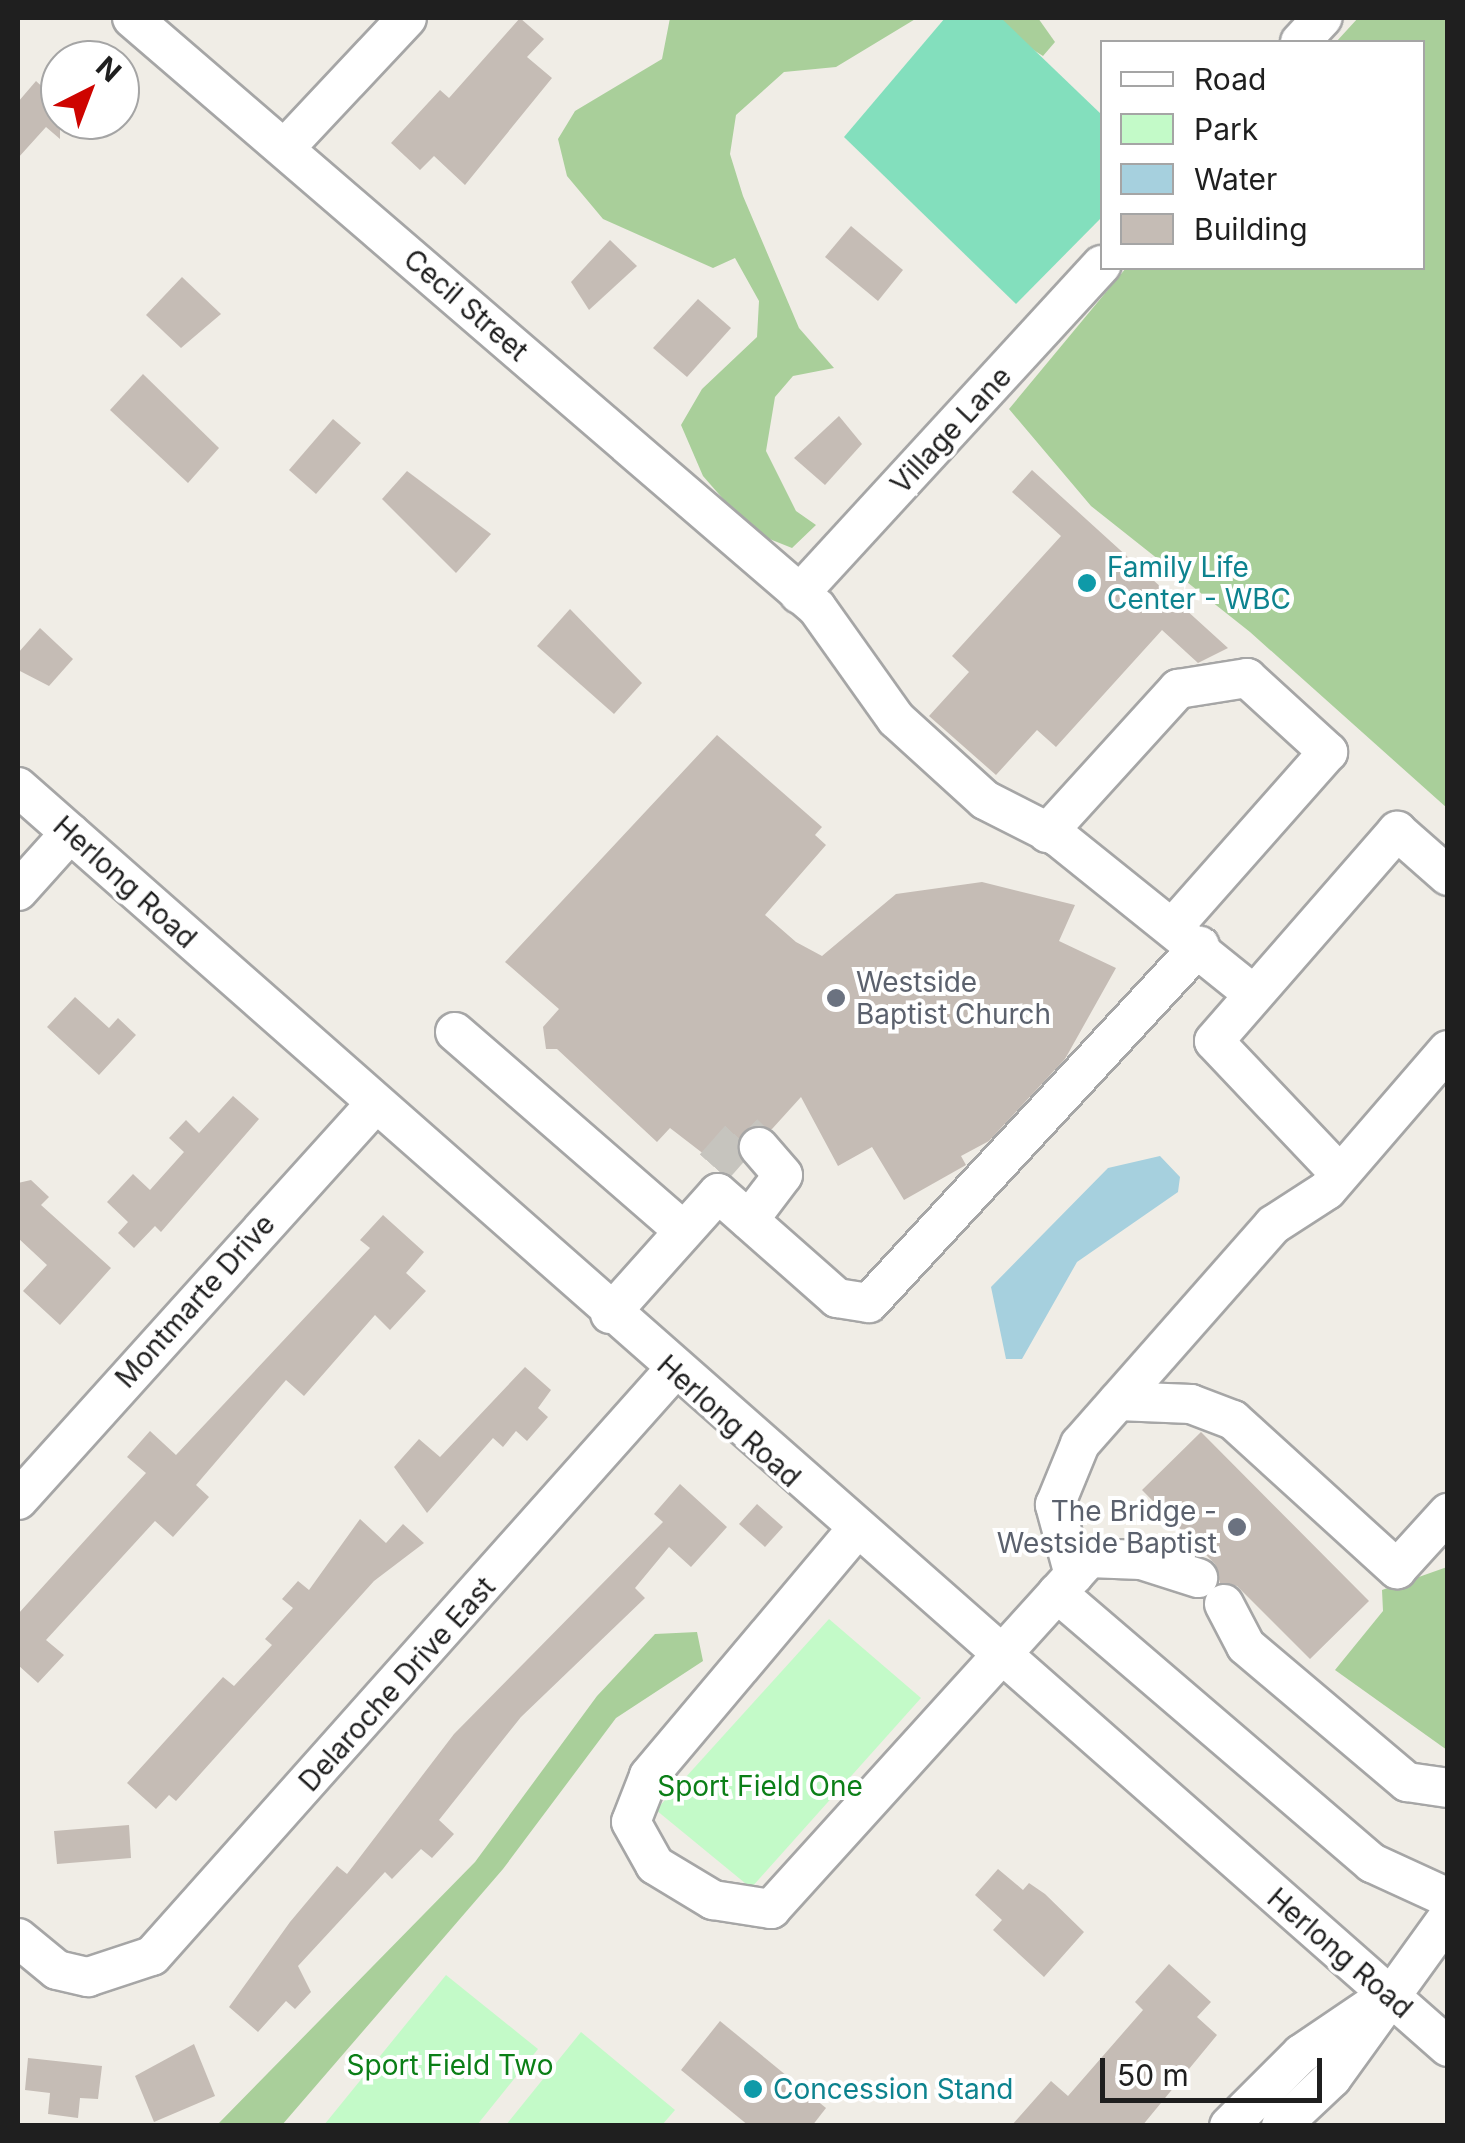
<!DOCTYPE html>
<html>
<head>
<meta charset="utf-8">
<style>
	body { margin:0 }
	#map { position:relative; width:1465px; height:2143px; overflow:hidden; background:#f0ede6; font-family:Inter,sans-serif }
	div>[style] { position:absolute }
	.forest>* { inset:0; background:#a9cf9a }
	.park>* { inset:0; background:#c3fac8 }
	.pitch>* { inset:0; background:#83dfbd }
	.water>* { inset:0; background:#a6d0de }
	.building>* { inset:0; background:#c5bcb5 }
	.minor-tunnel>* { height:38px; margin-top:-19px; transform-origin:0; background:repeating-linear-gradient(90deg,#c6c4be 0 38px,transparent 0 57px) }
	.roads { filter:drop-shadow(2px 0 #a6a6a6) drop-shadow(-2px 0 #a6a6a6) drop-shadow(0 2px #a6a6a6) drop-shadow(0 -2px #a6a6a6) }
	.minor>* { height:38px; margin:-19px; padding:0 19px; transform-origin:19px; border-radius:19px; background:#fff }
	.dots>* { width:28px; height:28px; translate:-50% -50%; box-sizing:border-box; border:5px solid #fff; border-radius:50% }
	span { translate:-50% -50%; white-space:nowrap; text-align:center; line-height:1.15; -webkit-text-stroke:8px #fff; paint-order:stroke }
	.street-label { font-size:28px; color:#1f1f1f }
	.culture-label { font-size:28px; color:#0d838f }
	.left { translate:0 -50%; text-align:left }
	.worship-label { font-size:28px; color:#5b616d }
	.right { translate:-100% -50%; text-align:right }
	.park-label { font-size:28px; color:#0b7f17 }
	.frame { position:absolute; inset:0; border:20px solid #1f1f1f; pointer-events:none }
	.legend { position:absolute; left:1100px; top:40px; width:325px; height:230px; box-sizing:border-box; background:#fff; border:2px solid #a5a5a5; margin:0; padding:12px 18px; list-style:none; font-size:30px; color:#1f1f1f }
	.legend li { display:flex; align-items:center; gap:20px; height:50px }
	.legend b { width:50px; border:2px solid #a5a5a5 }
	.north { position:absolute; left:40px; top:40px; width:100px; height:100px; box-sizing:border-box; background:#fff; border:2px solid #a5a5a5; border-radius:50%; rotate:42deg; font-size:28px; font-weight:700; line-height:40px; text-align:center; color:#1f1f1f }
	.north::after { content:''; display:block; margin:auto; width:35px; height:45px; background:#ce0400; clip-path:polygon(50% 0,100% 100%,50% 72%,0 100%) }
	.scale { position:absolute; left:1100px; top:2058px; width:222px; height:45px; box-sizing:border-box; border:5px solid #1f1f1f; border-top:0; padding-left:12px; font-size:30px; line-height:35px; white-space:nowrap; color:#1f1f1f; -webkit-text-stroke:8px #fff; paint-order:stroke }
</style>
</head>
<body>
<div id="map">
	<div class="forest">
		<div style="clip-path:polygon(670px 18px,917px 18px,836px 67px,784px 72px,736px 115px,730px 154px,743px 196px,799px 328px,834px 368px,793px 376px,775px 397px,766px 451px,796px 511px,816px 525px,792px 548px,752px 532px,703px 476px,681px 425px,702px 389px,757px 337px,759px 301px,735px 258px,713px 268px,603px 219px,567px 176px,558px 139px,575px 111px,662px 59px)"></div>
		<div style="clip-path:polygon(983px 18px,1038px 18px,1055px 42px,1043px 56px)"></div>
		<div style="clip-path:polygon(1358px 18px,1447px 18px,1447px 808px,1250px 632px,1091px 506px,1009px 409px,1126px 268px,1422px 268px,1422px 42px,1336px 42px)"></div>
		<div style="clip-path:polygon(1447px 1567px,1447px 1750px,1335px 1670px,1383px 1611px,1382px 1590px)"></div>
		<div style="clip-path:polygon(697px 1632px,703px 1661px,616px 1718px,503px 1869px,282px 2125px,217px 2125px,475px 1862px,597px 1696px,655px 1634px)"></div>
	</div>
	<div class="park">
		<div style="clip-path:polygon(829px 1619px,921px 1698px,751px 1888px,656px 1810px)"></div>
		<div style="clip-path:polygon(446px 1975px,538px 2049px,477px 2125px,324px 2125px)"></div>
		<div style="clip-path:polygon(581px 2032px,675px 2110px,662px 2125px,506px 2125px)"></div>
	</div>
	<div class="pitch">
		<div style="clip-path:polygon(945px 18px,1001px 18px,1102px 115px,1102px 217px,1016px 304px,844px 137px)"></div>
	</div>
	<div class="water">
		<div style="clip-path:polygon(1160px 1156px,1180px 1177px,1178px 1192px,1077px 1262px,1022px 1359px,1006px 1359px,991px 1287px,1108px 1168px)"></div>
	</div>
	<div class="building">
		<div style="clip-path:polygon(520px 18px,544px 39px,527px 57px,552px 78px,465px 185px,434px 156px,420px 170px,391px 143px,440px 90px,449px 98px)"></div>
		<div style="clip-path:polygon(36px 81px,60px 103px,60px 139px,46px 127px,18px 158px,18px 102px)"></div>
		<div style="clip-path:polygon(851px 226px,903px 270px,878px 301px,825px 257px)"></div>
		<div style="clip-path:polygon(610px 240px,637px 266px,589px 310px,571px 282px)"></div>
		<div style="clip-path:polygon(182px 277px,221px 314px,181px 348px,146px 315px)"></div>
		<div style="clip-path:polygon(698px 299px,731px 328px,687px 377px,653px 348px)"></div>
		<div style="clip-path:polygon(143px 374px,219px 448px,188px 483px,110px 410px)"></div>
		<div style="clip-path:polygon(839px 416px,862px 444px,825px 485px,794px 458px)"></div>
		<div style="clip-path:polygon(333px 419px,361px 443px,316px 494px,289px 470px)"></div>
		<div style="clip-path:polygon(1032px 470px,1228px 648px,1198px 663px,1162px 630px,1056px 747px,1037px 730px,996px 775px,929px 716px,969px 672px,952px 656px,1061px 536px,1012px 492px)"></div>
		<div style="clip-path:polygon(407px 471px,491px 534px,456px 573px,382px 499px)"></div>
		<div style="clip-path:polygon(570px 609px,642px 683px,614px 714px,537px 646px)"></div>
		<div style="clip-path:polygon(40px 628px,73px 659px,49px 686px,18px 670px,18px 653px)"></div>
		<div style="clip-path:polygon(717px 735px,822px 827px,815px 835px,826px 845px,765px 915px,796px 942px,822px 956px,896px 894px,982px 882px,1075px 905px,1059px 941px,1116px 968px,1065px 1059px,989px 1141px,961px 1156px,966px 1165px,904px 1200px,872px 1147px,838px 1166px,801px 1097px,772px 1129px,744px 1131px,743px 1162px,731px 1175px,670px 1128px,657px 1142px,557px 1049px,546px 1049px,543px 1027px,559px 1009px,505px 962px)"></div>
		<div style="clip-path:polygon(75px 997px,109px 1028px,118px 1018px,136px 1035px,99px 1075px,47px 1027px)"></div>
		<div style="clip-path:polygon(233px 1096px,259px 1119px,161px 1232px,155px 1226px,134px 1248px,118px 1233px,128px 1222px,107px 1202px,133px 1174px,150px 1190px,184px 1152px,169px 1138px,186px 1120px,199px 1133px)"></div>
		<div style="clip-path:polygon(31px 1180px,49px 1197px,41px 1205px,111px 1268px,60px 1325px,23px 1291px,47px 1265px,18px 1238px,18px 1183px)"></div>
		<div style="clip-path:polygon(383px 1215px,424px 1252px,406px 1273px,426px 1291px,390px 1330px,375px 1315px,304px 1396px,286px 1380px,196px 1485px,209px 1497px,173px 1537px,155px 1521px,46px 1640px,64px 1655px,38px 1683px,18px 1665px,18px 1614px,146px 1473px,127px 1457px,150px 1431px,176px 1455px,370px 1248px,360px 1240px)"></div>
		<div style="clip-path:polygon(525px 1367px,551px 1390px,538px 1408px,548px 1417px,527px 1441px,516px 1431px,503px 1447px,493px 1438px,427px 1513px,394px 1467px,419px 1439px,440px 1457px)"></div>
		<div style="clip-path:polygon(1201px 1432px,1369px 1601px,1310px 1659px,1237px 1586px,1220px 1583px,1215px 1564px,1142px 1490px)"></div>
		<div style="clip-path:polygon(680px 1484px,727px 1527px,691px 1567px,669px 1547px,635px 1588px,645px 1598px,521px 1717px,439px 1820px,454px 1834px,432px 1858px,421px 1849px,392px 1879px,385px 1872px,298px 1966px,311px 1992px,295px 2009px,286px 2001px,258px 2032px,229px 2007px,290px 1922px,337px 1866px,347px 1874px,454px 1734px,663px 1522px,654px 1514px)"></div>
		<div style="clip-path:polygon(757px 1504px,783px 1527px,765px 1547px,739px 1524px)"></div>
		<div style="clip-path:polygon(360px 1519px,386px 1543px,403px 1524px,424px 1543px,374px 1581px,176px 1801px,169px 1795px,156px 1809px,127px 1783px,223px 1677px,234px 1686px,272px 1645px,265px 1639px,293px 1608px,282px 1599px,298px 1581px,309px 1590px)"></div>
		<div style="clip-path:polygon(129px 1825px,131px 1858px,57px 1864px,54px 1831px)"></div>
		<div style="clip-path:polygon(998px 1869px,1023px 1890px,1029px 1883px,1045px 1894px,1084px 1932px,1044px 1977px,993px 1930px,1002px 1920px,975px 1895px)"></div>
		<div style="clip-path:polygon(1169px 1964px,1211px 2002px,1197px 2017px,1217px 2035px,1142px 2126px,1011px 2126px,1051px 2081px,1068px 2096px,1143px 2010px,1135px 2002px)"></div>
		<div style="clip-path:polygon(720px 2021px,826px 2108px,812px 2126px,749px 2126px,681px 2070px)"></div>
		<div style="clip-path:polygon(194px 2044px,215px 2096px,154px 2122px,135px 2076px)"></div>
		<div style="clip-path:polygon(28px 2058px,102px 2066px,98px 2099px,80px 2098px,78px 2118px,48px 2114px,50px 2093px,25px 2090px)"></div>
	</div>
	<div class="minor-tunnel">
		<div style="left:714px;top:1167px;width:45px;rotate:-48.6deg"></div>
		<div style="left:744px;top:1133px;width:21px;rotate:43deg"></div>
	</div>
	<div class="roads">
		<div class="minor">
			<div style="left:132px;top:18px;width:904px;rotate:40.74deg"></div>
			<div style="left:817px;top:608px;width:136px;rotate:54.6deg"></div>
			<div style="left:896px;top:719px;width:120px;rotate:42.3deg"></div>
			<div style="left:985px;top:800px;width:82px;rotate:26.9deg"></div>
			<div style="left:1058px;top:837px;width:250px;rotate:38.8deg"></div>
			<div style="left:1300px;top:42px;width:33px;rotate:-47deg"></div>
			<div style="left:285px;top:148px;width:178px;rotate:-46.8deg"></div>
			<div style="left:799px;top:594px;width:447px;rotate:-47.4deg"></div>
			<div style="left:18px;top:787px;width:1906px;rotate:41.38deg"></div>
			<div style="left:1047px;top:833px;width:195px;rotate:-47.7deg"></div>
			<div style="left:1178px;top:689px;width:70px;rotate:-9.1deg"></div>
			<div style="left:1247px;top:678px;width:110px;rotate:42.4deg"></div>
			<div style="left:1328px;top:752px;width:231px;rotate:131.5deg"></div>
			<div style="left:18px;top:891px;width:78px;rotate:-48.1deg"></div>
			<div style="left:455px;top:1032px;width:303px;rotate:41deg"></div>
			<div style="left:1340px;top:1174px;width:183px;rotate:-133.5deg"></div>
			<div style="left:1214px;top:1041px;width:279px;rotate:-48.9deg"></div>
			<div style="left:1397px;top:831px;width:68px;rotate:41.4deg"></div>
			<div style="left:749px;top:1220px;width:56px;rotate:-52.9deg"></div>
			<div style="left:783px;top:1175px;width:37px;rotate:-131deg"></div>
			<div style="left:610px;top:1314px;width:162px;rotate:-48.2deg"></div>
			<div style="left:718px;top:1193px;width:159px;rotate:41.4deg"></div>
			<div style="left:837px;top:1298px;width:32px;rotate:9deg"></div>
			<div style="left:869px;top:1303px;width:487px;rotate:-47.2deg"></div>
			<div style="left:1118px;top:1401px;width:73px;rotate:2.4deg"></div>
			<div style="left:1191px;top:1404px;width:45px;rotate:20.9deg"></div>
			<div style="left:1233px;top:1420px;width:222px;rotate:42.3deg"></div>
			<div style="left:1397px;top:1569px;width:76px;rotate:-47.7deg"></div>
			<div style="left:18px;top:1500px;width:533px;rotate:-47.96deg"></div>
			<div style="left:855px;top:1531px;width:320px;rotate:130.1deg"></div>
			<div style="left:649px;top:1776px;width:49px;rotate:111.4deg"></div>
			<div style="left:631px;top:1822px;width:49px;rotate:60.8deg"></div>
			<div style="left:655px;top:1865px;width:68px;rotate:31.1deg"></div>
			<div style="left:713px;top:1900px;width:59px;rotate:8.8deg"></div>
			<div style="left:771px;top:1909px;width:474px;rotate:-47.8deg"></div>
			<div style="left:1089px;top:1558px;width:52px;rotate:2.2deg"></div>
			<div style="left:1141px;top:1560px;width:60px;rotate:17.5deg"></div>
			<div style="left:1074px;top:1575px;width:73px;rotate:-105.2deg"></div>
			<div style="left:1055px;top:1505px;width:66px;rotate:-67.7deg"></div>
			<div style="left:1080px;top:1444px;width:292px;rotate:-48.6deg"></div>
			<div style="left:1273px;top:1225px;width:64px;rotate:-32.9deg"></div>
			<div style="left:1327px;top:1190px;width:185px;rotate:-49.2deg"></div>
			<div style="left:1057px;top:1593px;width:415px;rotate:40.6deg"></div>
			<div style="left:1372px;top:1863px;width:84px;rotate:24.7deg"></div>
			<div style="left:1224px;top:1604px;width:47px;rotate:62.4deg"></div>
			<div style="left:1246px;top:1646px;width:211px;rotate:40.2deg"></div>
			<div style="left:1407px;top:1782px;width:41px;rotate:8.3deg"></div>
			<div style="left:18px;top:1938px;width:50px;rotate:39.4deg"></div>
			<div style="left:57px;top:1970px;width:32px;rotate:13deg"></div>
			<div style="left:88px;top:1977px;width:67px;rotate:-18.2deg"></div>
			<div style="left:152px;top:1956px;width:783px;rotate:-48.31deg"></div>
			<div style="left:1229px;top:2126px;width:102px;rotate:-45deg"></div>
			<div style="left:1301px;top:2054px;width:86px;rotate:-34.1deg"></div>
			<div style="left:1281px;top:2126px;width:70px;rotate:-43.3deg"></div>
			<div style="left:1332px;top:2078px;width:198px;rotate:-54.2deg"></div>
		</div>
	</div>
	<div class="dots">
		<div style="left:1087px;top:583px;background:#0f9aa8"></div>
		<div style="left:836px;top:998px;background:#6b7280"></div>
		<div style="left:1237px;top:1527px;background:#6b7280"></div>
		<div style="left:753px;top:2089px;background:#0f9aa8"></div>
	</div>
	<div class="street-label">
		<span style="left:466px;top:305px;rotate:41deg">Cecil Street</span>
		<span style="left:951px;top:430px;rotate:-47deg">Village Lane</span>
		<span style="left:125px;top:882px;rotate:42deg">Herlong Road</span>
		<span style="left:195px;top:1301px;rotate:-48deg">Montmarte Drive</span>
		<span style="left:729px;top:1421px;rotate:42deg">Herlong Road</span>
		<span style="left:397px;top:1684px;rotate:-48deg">Delaroche Drive East</span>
		<span style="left:1340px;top:1953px;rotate:41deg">Herlong Road</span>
	</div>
	<div class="culture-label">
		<span class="left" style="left:1107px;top:583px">Family Life<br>Center - WBC</span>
		<span class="left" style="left:773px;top:2089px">Concession Stand</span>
	</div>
	<div class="worship-label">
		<span class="left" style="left:856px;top:998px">Westside<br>Baptist Church</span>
		<span class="right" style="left:1217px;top:1527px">The Bridge -<br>Westside Baptist</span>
	</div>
	<div class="park-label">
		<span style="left:760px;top:1786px">Sport Field One</span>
		<span style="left:450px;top:2065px">Sport Field Two</span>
	</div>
	<div class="frame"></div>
	<ul class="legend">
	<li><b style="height:12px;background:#fff"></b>Road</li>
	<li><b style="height:28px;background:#c3fac8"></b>Park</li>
	<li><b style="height:28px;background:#a6d0de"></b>Water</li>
	<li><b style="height:28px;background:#c5bcb5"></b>Building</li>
	</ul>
	<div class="north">N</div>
	<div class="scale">50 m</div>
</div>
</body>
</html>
